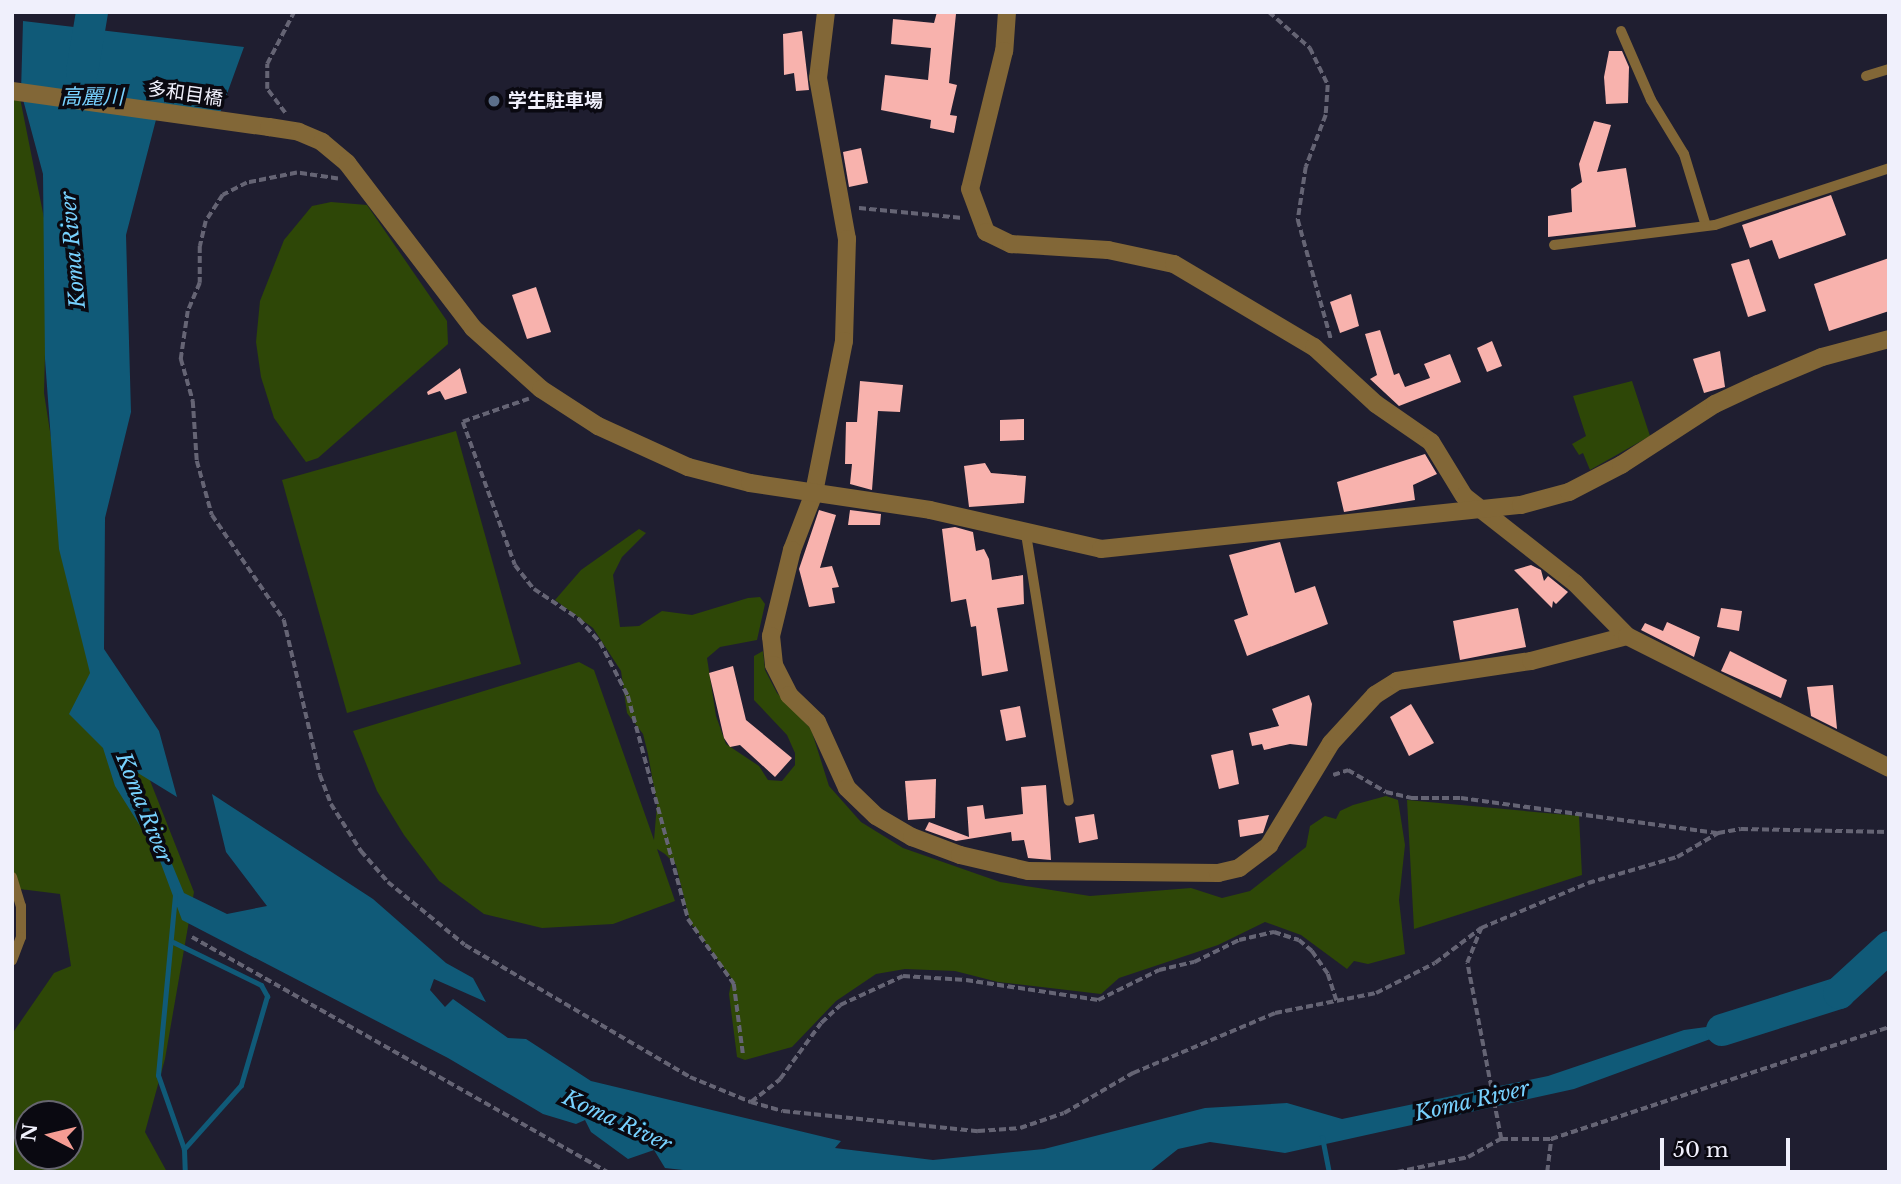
<!DOCTYPE html>
<html>
<head>
<meta charset="utf-8">
<style>
	body { margin:0 }
	#map { position:relative; width:1901px; height:1184px; overflow:hidden; background:#1f1e30; font-family:"Libre Baskerville","Noto Sans JP",serif }
	div>[style] { position:absolute }
	.green>* { inset:0; background:#2e4707 }
	.water>* { inset:0; background:#105a78 }
	.stream>* { height:5px; margin:-2.5px; padding:0 2.5px; transform-origin:2.5px; border-radius:2.5px; background:#105a78 }
	.river>* { height:32px; margin:-16px; padding:0 16px; transform-origin:16px; border-radius:16px; background:#105a78 }
	.building>* { inset:0; background:#f8b2ad }
	.path>* { height:3.5px; margin-top:-1.75px; transform-origin:0; background:repeating-linear-gradient(90deg,#656474 0 7px,transparent 0 10.5px) }
	.service>* { height:10px; margin:-5px; padding:0 5px; transform-origin:5px; border-radius:5px; background:#826737 }
	.minor>* { height:18px; margin:-9px; padding:0 9px; transform-origin:9px; border-radius:9px; background:#826737 }
	.tertiary>* { height:18px; margin:-9px; padding:0 9px; transform-origin:9px; border-radius:9px; background:#826737 }
	.dots>* { width:19px; height:19px; translate:-50% -50%; box-sizing:border-box; border:4px solid #0a0911; border-radius:50% }
	span { translate:-50% -50%; white-space:nowrap; text-align:center; line-height:1.15; -webkit-text-stroke:7px #0a0911; paint-order:stroke }
	.street-label { font-size:19px; color:#f0f0fc }
	.poi-label { font-size:19px; color:#f0f0fc; font-weight:700 }
	.left { translate:0 -50%; text-align:left }
	.water-label { font-size:21px; color:#77d1fe; font-style:italic }
	.frame { position:absolute; inset:0; border:14px solid #f0f0fc; pointer-events:none }
	.north { position:absolute; left:14px; top:1100px; width:70px; height:70px; box-sizing:border-box; background:#0a0911; border:2px solid #66656f; border-radius:50%; rotate:277deg; font-size:19px; font-weight:700; line-height:28px; text-align:center; color:#f0f0fc }
	.north::after { content:''; display:block; margin:auto; width:24px; height:32px; background:#f59c93; clip-path:polygon(50% 0,100% 100%,50% 72%,0 100%) }
	.scale { position:absolute; left:1660px; top:1138px; width:130px; height:32px; box-sizing:border-box; border:4px solid #f0f0fc; border-top:0; padding-left:9px; font-size:21px; line-height:24px; white-space:nowrap; color:#f0f0fc; -webkit-text-stroke:5px #0a0911; paint-order:stroke }
</style>
</head>
<body>
<div id="map">
	<div class="green">
		<div style="clip-path:polygon(evenodd,12px 97px,20px 98px,48px 238px,44px 393px,68px 547px,138px 750px,194px 892px,165px 1059px,145px 1132px,167px 1172px,12px 1172px,12px 1034px,54px 973px,71px 966px,60px 894px,12px 888px,12px 97px,28px 1114px,70px 1114px,70px 1156px,28px 1156px,28px 1114px)"></div>
		<div style="clip-path:polygon(331px 202px,367px 205px,447px 321px,448px 344px,318px 458px,306px 462px,274px 418px,261px 377px,256px 342px,260px 301px,284px 240px,312px 206px)"></div>
		<div style="clip-path:polygon(1632px 381px,1650px 436px,1590px 470px,1583px 453px,1579px 455px,1572px 444px,1586px 436px,1573px 396px)"></div>
		<div style="clip-path:polygon(456px 431px,521px 664px,347px 713px,282px 480px)"></div>
		<div style="clip-path:polygon(639px 529px,646px 533px,622px 557px,613px 575px,620px 627px,639px 626px,662px 611px,692px 615px,748px 598px,760px 597px,765px 604px,757px 640px,720px 647px,707px 658px,716px 716px,726px 744px,759px 766px,768px 780px,782px 781px,795px 765px,795px 753px,787px 735px,754px 700px,754px 656px,763px 651px,765px 670px,777px 693px,811px 729px,829px 786px,861px 822px,903px 848px,1000px 882px,1090px 896px,1191px 888px,1222px 898px,1250px 891px,1306px 847px,1310px 826px,1325px 816px,1336px 819px,1340px 811px,1353px 805px,1386px 796px,1398px 800px,1405px 845px,1399px 900px,1405px 954px,1368px 964px,1354px 961px,1347px 969px,1301px 935px,1265px 922px,1218px 945px,1119px 978px,1101px 994px,998px 982px,955px 971px,905px 969px,876px 974px,836px 1001px,792px 1047px,745px 1060px,737px 1057px,729px 994px,732px 979px,690px 922px,676px 865px,665px 854px,657px 849px,675px 901px,613px 924px,542px 928px,484px 914px,439px 881px,404px 835px,377px 791px,353px 731px,579px 662px,594px 670px,654px 840px,657px 804px,648px 754px,643px 734px,627px 713px,621px 671px,593px 628px,555px 600px,581px 570px)"></div>
		<div style="clip-path:polygon(1407px 800px,1579px 816px,1582px 875px,1414px 929px)"></div>
	</div>
	<div class="water">
		<div style="clip-path:polygon(23px 21px,244px 47px,220px 113px,158px 112px,126px 235px,131px 412px,105px 518px,104px 649px,159px 731px,177px 797px,133px 770px,184px 893px,227px 914px,267px 906px,226px 852px,212px 794px,373px 899px,446px 963px,473px 978px,486px 1002px,434px 979px,430px 990px,445px 1007px,453px 999px,508px 1038px,526px 1039px,591px 1081px,841px 1141px,835px 1148px,933px 1160px,1044px 1149px,1205px 1108px,1287px 1103px,1342px 1119px,1548px 1076px,1684px 1030px,1765px 1019px,1574px 1089px,1285px 1153px,1210px 1142px,1178px 1149px,1149px 1172px,701px 1172px,665px 1168px,654px 1150px,628px 1159px,591px 1132px,585px 1120px,576px 1124px,543px 1114px,448px 1058px,182px 920px,157px 853px,115px 786px,103px 748px,69px 714px,90px 673px,59px 549px,45px 359px,43px 174px,21px 92px)"></div>
	</div>
	<div class="stream">
		<div style="left:175px;top:895px;width:181px;rotate:95.4deg"></div>
		<div style="left:158px;top:1075px;width:78px;rotate:70.6deg"></div>
		<div style="left:173px;top:942px;width:98px;rotate:26deg"></div>
		<div style="left:261px;top:985px;width:13px;rotate:61deg"></div>
		<div style="left:267px;top:996px;width:93px;rotate:106.3deg"></div>
		<div style="left:241px;top:1085px;width:86px;rotate:131.7deg"></div>
		<div style="left:184px;top:1149px;width:23px;rotate:88deg"></div>
		<div style="left:1322px;top:1137px;width:36px;rotate:79deg"></div>
	</div>
	<div class="river">
		<div style="left:82px;top:72px;width:61px;rotate:-80.5deg"></div>
		<div style="left:1722px;top:1030px;width:123px;rotate:-17.5deg"></div>
		<div style="left:1839px;top:993px;width:68px;rotate:-42.6deg"></div>
	</div>
	<div class="building">
		<div style="clip-path:polygon(937px 12px,956px 14px,949px 83px,957px 85px,950px 115px,957px 116px,954px 133px,930px 128px,931px 120px,881px 110px,885px 75px,928px 80px,931px 48px,891px 44px,893px 19px,934px 23px)"></div>
		<div style="clip-path:polygon(802px 31px,809px 90px,796px 91px,794px 73px,784px 75px,783px 34px)"></div>
		<div style="clip-path:polygon(1609px 51px,1622px 51px,1629px 67px,1628px 103px,1606px 104px,1604px 77px)"></div>
		<div style="clip-path:polygon(1594px 121px,1611px 125px,1597px 172px,1626px 168px,1636px 227px,1548px 237px,1548px 216px,1572px 212px,1571px 189px,1582px 182px,1579px 164px)"></div>
		<div style="clip-path:polygon(861px 148px,868px 183px,849px 187px,843px 152px)"></div>
		<div style="clip-path:polygon(1831px 195px,1846px 235px,1779px 259px,1772px 240px,1750px 248px,1742px 225px)"></div>
		<div style="clip-path:polygon(1889px 258px,1889px 311px,1829px 331px,1814px 284px)"></div>
		<div style="clip-path:polygon(1749px 259px,1766px 311px,1748px 317px,1731px 264px)"></div>
		<div style="clip-path:polygon(536px 287px,551px 332px,527px 339px,512px 295px)"></div>
		<div style="clip-path:polygon(1351px 294px,1359px 326px,1340px 333px,1330px 302px)"></div>
		<div style="clip-path:polygon(1380px 330px,1394px 375px,1399px 373px,1405px 387px,1430px 378px,1424px 364px,1450px 354px,1461px 382px,1399px 406px,1370px 379px,1377px 375px,1365px 334px)"></div>
		<div style="clip-path:polygon(1492px 341px,1502px 366px,1487px 372px,1477px 348px)"></div>
		<div style="clip-path:polygon(1720px 351px,1725px 387px,1704px 393px,1693px 359px)"></div>
		<div style="clip-path:polygon(460px 368px,467px 393px,445px 400px,440px 391px,428px 395px,427px 392px)"></div>
		<div style="clip-path:polygon(860px 381px,903px 385px,900px 412px,878px 411px,872px 490px,850px 484px,852px 464px,845px 464px,846px 422px,857px 422px)"></div>
		<div style="clip-path:polygon(1024px 419px,1024px 440px,1000px 441px,1000px 420px)"></div>
		<div style="clip-path:polygon(1425px 454px,1437px 474px,1413px 485px,1415px 500px,1344px 512px,1337px 482px)"></div>
		<div style="clip-path:polygon(985px 463px,991px 473px,1026px 476px,1024px 503px,969px 507px,964px 466px)"></div>
		<div style="clip-path:polygon(819px 510px,836px 515px,820px 568px,832px 566px,839px 587px,832px 588px,835px 603px,809px 607px,799px 569px)"></div>
		<div style="clip-path:polygon(850px 510px,881px 514px,880px 525px,848px 525px)"></div>
		<div style="clip-path:polygon(955px 527px,973px 532px,976px 551px,984px 549px,989px 559px,992px 580px,1023px 575px,1024px 604px,997px 608px,1008px 671px,982px 676px,976px 626px,971px 627px,966px 599px,951px 602px,942px 529px)"></div>
		<div style="clip-path:polygon(1280px 542px,1295px 593px,1315px 586px,1328px 624px,1247px 656px,1234px 620px,1248px 615px,1229px 555px)"></div>
		<div style="clip-path:polygon(1531px 565px,1541px 570px,1544px 581px,1548px 576px,1568px 592px,1556px 604px,1553px 601px,1552px 608px,1514px 570px)"></div>
		<div style="clip-path:polygon(1518px 608px,1526px 647px,1460px 660px,1453px 621px)"></div>
		<div style="clip-path:polygon(1721px 608px,1742px 611px,1739px 631px,1717px 627px)"></div>
		<div style="clip-path:polygon(1667px 622px,1700px 637px,1694px 657px,1641px 630px,1645px 623px,1663px 631px)"></div>
		<div style="clip-path:polygon(1730px 651px,1787px 680px,1781px 698px,1721px 671px)"></div>
		<div style="clip-path:polygon(733px 666px,746px 720px,792px 758px,775px 777px,740px 745px,730px 747px,724px 738px,709px 673px)"></div>
		<div style="clip-path:polygon(1833px 685px,1837px 729px,1811px 716px,1807px 687px)"></div>
		<div style="clip-path:polygon(1309px 695px,1312px 704px,1307px 746px,1290px 744px,1264px 750px,1262px 744px,1252px 746px,1249px 733px,1279px 726px,1272px 709px)"></div>
		<div style="clip-path:polygon(1411px 704px,1434px 743px,1409px 756px,1390px 717px)"></div>
		<div style="clip-path:polygon(1020px 706px,1026px 737px,1006px 741px,1000px 710px)"></div>
		<div style="clip-path:polygon(1233px 750px,1239px 784px,1219px 789px,1211px 755px)"></div>
		<div style="clip-path:polygon(936px 779px,935px 818px,908px 820px,905px 781px)"></div>
		<div style="clip-path:polygon(1046px 785px,1051px 860px,1028px 858px,1024px 840px,1012px 841px,1011px 832px,956px 841px,925px 830px,929px 822px,969px 837px,967px 807px,983px 805px,985px 819px,1023px 814px,1021px 787px)"></div>
		<div style="clip-path:polygon(1094px 814px,1098px 839px,1079px 843px,1075px 817px)"></div>
		<div style="clip-path:polygon(1269px 815px,1263px 833px,1240px 837px,1238px 820px)"></div>
	</div>
	<div class="path">
		<div style="left:1269px;top:12px;width:55px;rotate:41.3deg"></div>
		<div style="left:1310px;top:48px;width:41px;rotate:64.1deg"></div>
		<div style="left:1328px;top:85px;width:30px;rotate:94deg"></div>
		<div style="left:1326px;top:115px;width:56px;rotate:111deg"></div>
		<div style="left:1306px;top:167px;width:54px;rotate:98.6deg"></div>
		<div style="left:1298px;top:220px;width:123px;rotate:74.5deg"></div>
		<div style="left:285px;top:113px;width:30px;rotate:-127deg"></div>
		<div style="left:267px;top:89px;width:25px;rotate:-90deg"></div>
		<div style="left:267px;top:64px;width:59px;rotate:-62.6deg"></div>
		<div style="left:338px;top:179px;width:41px;rotate:-171.7deg"></div>
		<div style="left:297px;top:173px;width:51px;rotate:168.7deg"></div>
		<div style="left:247px;top:183px;width:27px;rotate:153deg"></div>
		<div style="left:223px;top:195px;width:31px;rotate:123deg"></div>
		<div style="left:206px;top:221px;width:26px;rotate:103deg"></div>
		<div style="left:200px;top:246px;width:37px;rotate:90deg"></div>
		<div style="left:200px;top:283px;width:30px;rotate:113deg"></div>
		<div style="left:188px;top:311px;width:49px;rotate:98.3deg"></div>
		<div style="left:181px;top:359px;width:44px;rotate:74.1deg"></div>
		<div style="left:193px;top:401px;width:60px;rotate:86.2deg"></div>
		<div style="left:197px;top:461px;width:56px;rotate:74.5deg"></div>
		<div style="left:212px;top:515px;width:127px;rotate:55.6deg"></div>
		<div style="left:284px;top:620px;width:159px;rotate:76.9deg"></div>
		<div style="left:320px;top:775px;width:31px;rotate:69deg"></div>
		<div style="left:331px;top:804px;width:56px;rotate:57.4deg"></div>
		<div style="left:361px;top:851px;width:41px;rotate:48.9deg"></div>
		<div style="left:388px;top:882px;width:99px;rotate:39.3deg"></div>
		<div style="left:465px;top:945px;width:261px;rotate:30.4deg"></div>
		<div style="left:690px;top:1077px;width:66px;rotate:22.3deg"></div>
		<div style="left:751px;top:1102px;width:33px;rotate:16deg"></div>
		<div style="left:783px;top:1111px;width:196px;rotate:5.9deg"></div>
		<div style="left:978px;top:1131px;width:42px;rotate:-4.1deg"></div>
		<div style="left:1020px;top:1128px;width:46px;rotate:-18.8deg"></div>
		<div style="left:1064px;top:1113px;width:80px;rotate:-30.1deg"></div>
		<div style="left:1133px;top:1073px;width:154px;rotate:-22.9deg"></div>
		<div style="left:1275px;top:1013px;width:103px;rotate:-11.2deg"></div>
		<div style="left:1376px;top:993px;width:66px;rotate:-27deg"></div>
		<div style="left:1435px;top:963px;width:58px;rotate:-37.3deg"></div>
		<div style="left:859px;top:208px;width:104px;rotate:5.5deg"></div>
		<div style="left:529px;top:399px;width:70px;rotate:160.8deg"></div>
		<div style="left:463px;top:422px;width:152px;rotate:70deg"></div>
		<div style="left:515px;top:565px;width:31px;rotate:52deg"></div>
		<div style="left:534px;top:589px;width:54px;rotate:33.7deg"></div>
		<div style="left:579px;top:619px;width:31px;rotate:48deg"></div>
		<div style="left:600px;top:642px;width:61px;rotate:62.6deg"></div>
		<div style="left:628px;top:696px;width:231px;rotate:74.9deg"></div>
		<div style="left:688px;top:919px;width:80px;rotate:54.7deg"></div>
		<div style="left:734px;top:984px;width:70px;rotate:82.6deg"></div>
		<div style="left:1333px;top:775px;width:16px;rotate:-18deg"></div>
		<div style="left:1348px;top:770px;width:44px;rotate:30.1deg"></div>
		<div style="left:1386px;top:792px;width:26px;rotate:13deg"></div>
		<div style="left:1411px;top:798px;width:50px"></div>
		<div style="left:1461px;top:798px;width:258px;rotate:7.8deg"></div>
		<div style="left:192px;top:937px;width:478px;rotate:29.5deg"></div>
		<div style="left:751px;top:1102px;width:37px;rotate:-38deg"></div>
		<div style="left:780px;top:1079px;width:69px;rotate:-53.8deg"></div>
		<div style="left:821px;top:1023px;width:26px;rotate:-43deg"></div>
		<div style="left:840px;top:1005px;width:69px;rotate:-24.7deg"></div>
		<div style="left:903px;top:976px;width:63px;rotate:3.6deg"></div>
		<div style="left:966px;top:980px;width:134px;rotate:8.6deg"></div>
		<div style="left:1098px;top:1000px;width:68px;rotate:-26.2deg"></div>
		<div style="left:1159px;top:970px;width:36px;rotate:-13deg"></div>
		<div style="left:1194px;top:962px;width:50px;rotate:-26.1deg"></div>
		<div style="left:1239px;top:940px;width:36px;rotate:-13deg"></div>
		<div style="left:1274px;top:932px;width:26px;rotate:18deg"></div>
		<div style="left:1299px;top:940px;width:17px;rotate:40deg"></div>
		<div style="left:1312px;top:951px;width:28px;rotate:55deg"></div>
		<div style="left:1328px;top:974px;width:29px;rotate:72deg"></div>
		<div style="left:1501px;top:1139px;width:50px"></div>
		<div style="left:1551px;top:1139px;width:356px;rotate:-18.3deg"></div>
		<div style="left:1397px;top:1172px;width:73px;rotate:-11.9deg"></div>
		<div style="left:1468px;top:1157px;width:38px;rotate:-29deg"></div>
		<div style="left:1501px;top:1139px;width:179px;rotate:-100.9deg"></div>
		<div style="left:1467px;top:963px;width:38px;rotate:-68deg"></div>
		<div style="left:1481px;top:928px;width:116px;rotate:-22.8deg"></div>
		<div style="left:1588px;top:883px;width:93px;rotate:-16.3deg"></div>
		<div style="left:1677px;top:857px;width:48px;rotate:-30.3deg"></div>
		<div style="left:1718px;top:833px;width:23px;rotate:-10deg"></div>
		<div style="left:1741px;top:829px;width:148px;rotate:1.2deg"></div>
		<div style="left:1547px;top:1172px;width:33px;rotate:-83deg"></div>
	</div>
	<div class="service">
		<div style="left:1621px;top:31px;width:75px;rotate:66.5deg"></div>
		<div style="left:1651px;top:100px;width:63px;rotate:58.6deg"></div>
		<div style="left:1684px;top:154px;width:75px;rotate:73deg"></div>
		<div style="left:1866px;top:76px;width:24px;rotate:-17deg"></div>
		<div style="left:1554px;top:245px;width:162px;rotate:-7.1deg"></div>
		<div style="left:1715px;top:225px;width:183px;rotate:-18.1deg"></div>
		<div style="left:1026px;top:534px;width:270px;rotate:80.9deg"></div>
		<div style="left:12px;top:877px;width:30px;rotate:73deg"></div>
		<div style="left:21px;top:906px;width:31px;rotate:90deg"></div>
		<div style="left:21px;top:937px;width:25px;rotate:111deg"></div>
	</div>
	<div class="minor">
		<div style="left:826px;top:12px;width:66px;rotate:96.9deg"></div>
		<div style="left:818px;top:78px;width:164px;rotate:79.8deg"></div>
		<div style="left:847px;top:239px;width:102px;rotate:91.7deg"></div>
		<div style="left:844px;top:341px;width:155px;rotate:101.2deg"></div>
		<div style="left:814px;top:493px;width:61px;rotate:111.1deg"></div>
		<div style="left:792px;top:550px;width:89px;rotate:103.7deg"></div>
		<div style="left:771px;top:636px;width:29px;rotate:84deg"></div>
		<div style="left:774px;top:665px;width:34px;rotate:63deg"></div>
		<div style="left:789px;top:695px;width:39px;rotate:44deg"></div>
		<div style="left:817px;top:722px;width:72px;rotate:65.6deg"></div>
		<div style="left:847px;top:788px;width:40px;rotate:44deg"></div>
		<div style="left:876px;top:816px;width:42px;rotate:30.3deg"></div>
		<div style="left:912px;top:837px;width:51px;rotate:20.6deg"></div>
		<div style="left:960px;top:855px;width:70px;rotate:13.2deg"></div>
		<div style="left:1028px;top:871px;width:190px;rotate:0.6deg"></div>
		<div style="left:1218px;top:873px;width:22px;rotate:-13deg"></div>
		<div style="left:1239px;top:868px;width:38px;rotate:-37deg"></div>
		<div style="left:1269px;top:845px;width:119px;rotate:-58.7deg"></div>
		<div style="left:1331px;top:743px;width:65px;rotate:-47.5deg"></div>
		<div style="left:1375px;top:695px;width:26px;rotate:-32deg"></div>
		<div style="left:1397px;top:681px;width:135px;rotate:-8.5deg"></div>
		<div style="left:1531px;top:661px;width:99px;rotate:-14.6deg"></div>
		<div style="left:1007px;top:12px;width:39px;rotate:94deg"></div>
		<div style="left:1004px;top:51px;width:142px;rotate:103.8deg"></div>
		<div style="left:970px;top:189px;width:46px;rotate:69.6deg"></div>
		<div style="left:986px;top:232px;width:28px;rotate:26deg"></div>
		<div style="left:1011px;top:244px;width:97px;rotate:3.5deg"></div>
		<div style="left:1108px;top:250px;width:67px;rotate:12deg"></div>
		<div style="left:1174px;top:264px;width:163px;rotate:30.7deg"></div>
		<div style="left:1314px;top:347px;width:84px;rotate:42.6deg"></div>
		<div style="left:1376px;top:404px;width:67px;rotate:34.6deg"></div>
		<div style="left:1431px;top:442px;width:63px;rotate:58.6deg"></div>
		<div style="left:1464px;top:496px;width:141px;rotate:38.1deg"></div>
		<div style="left:1575px;top:583px;width:74px;rotate:45.5deg"></div>
		<div style="left:1627px;top:636px;width:293px;rotate:26.7deg"></div>
		<div style="left:12px;top:91px;width:260px;rotate:8deg"></div>
	</div>
	<div class="tertiary">
		<div style="left:269px;top:127px;width:30px;rotate:9deg"></div>
		<div style="left:299px;top:132px;width:25px;rotate:23deg"></div>
		<div style="left:322px;top:142px;width:33px;rotate:40deg"></div>
		<div style="left:347px;top:163px;width:208px;rotate:52.6deg"></div>
		<div style="left:473px;top:328px;width:91px;rotate:41.9deg"></div>
		<div style="left:541px;top:389px;width:68px;rotate:33deg"></div>
		<div style="left:598px;top:426px;width:99px;rotate:24.5deg"></div>
		<div style="left:688px;top:467px;width:64px;rotate:14.5deg"></div>
		<div style="left:750px;top:483px;width:182px;rotate:8.5deg"></div>
		<div style="left:930px;top:510px;width:175px;rotate:12.8deg"></div>
		<div style="left:1101px;top:549px;width:422px;rotate:-6deg"></div>
		<div style="left:1521px;top:505px;width:50px;rotate:-15.2deg"></div>
		<div style="left:1569px;top:492px;width:59px;rotate:-27.4deg"></div>
		<div style="left:1621px;top:465px;width:112px;rotate:-33deg"></div>
		<div style="left:1715px;top:404px;width:47px;rotate:-24.9deg"></div>
		<div style="left:1758px;top:384px;width:69px;rotate:-22.9deg"></div>
		<div style="left:1822px;top:357px;width:69px;rotate:-15deg"></div>
	</div>
	<div class="dots">
		<div style="left:494px;top:101px;background:#5c6f8a"></div>
	</div>
	<div class="street-label">
		<span style="left:185px;top:94px;rotate:8deg">多和目橋</span>
	</div>
	<div class="poi-label">
		<span class="left" style="left:508px;top:101px">学生駐車場</span>
	</div>
	<div class="water-label">
		<span style="left:92px;top:97px">高麗川</span>
		<span style="left:73px;top:250px;rotate:-95deg">Koma River</span>
		<span style="left:144px;top:808px;rotate:68deg">Koma River</span>
		<span style="left:1472px;top:1101px;rotate:-13deg">Koma River</span>
		<span style="left:617px;top:1121px;rotate:25deg">Koma River</span>
	</div>
	<div class="frame"></div>
	<div class="north">N</div>
	<div class="scale">50 m</div>
</div>
</body>
</html>
